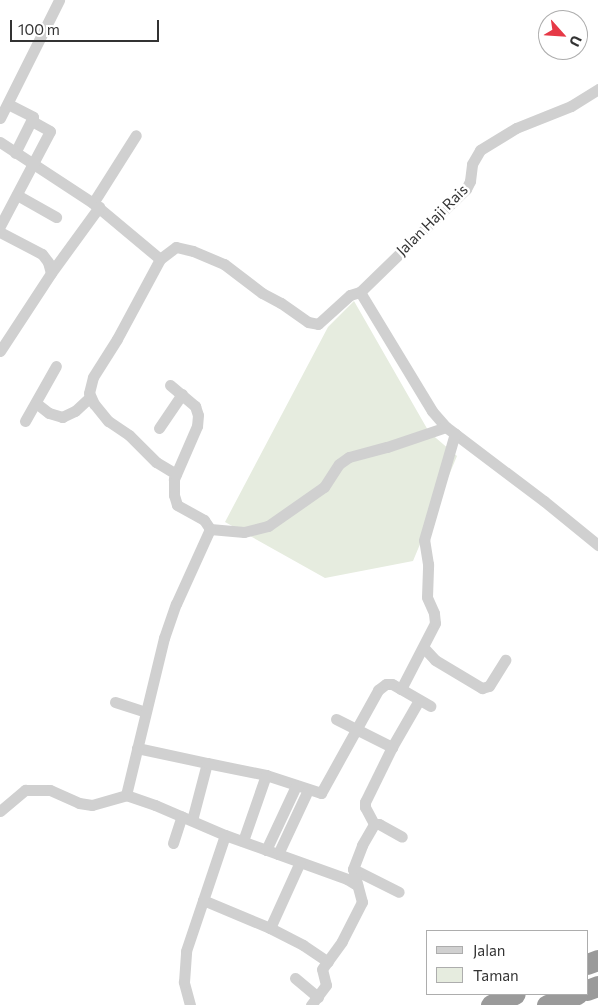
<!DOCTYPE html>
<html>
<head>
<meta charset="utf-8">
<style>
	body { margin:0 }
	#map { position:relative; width:598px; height:1005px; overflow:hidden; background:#fff; font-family:Commissioner,sans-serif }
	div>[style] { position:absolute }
	.green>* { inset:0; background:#e6ecdf }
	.minor>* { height:11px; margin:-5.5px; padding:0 5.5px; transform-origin:5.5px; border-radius:5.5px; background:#d0d0d0 }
	.motorway>* { height:21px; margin:-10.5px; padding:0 10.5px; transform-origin:10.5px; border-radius:10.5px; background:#9a9a9a }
	span { translate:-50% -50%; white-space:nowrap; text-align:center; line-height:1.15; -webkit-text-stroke:5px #fff; paint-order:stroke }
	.street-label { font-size:15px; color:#333 }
	.legend { position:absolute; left:426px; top:930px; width:162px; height:65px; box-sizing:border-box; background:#fff; border:1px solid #adadad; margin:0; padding:6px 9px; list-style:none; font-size:15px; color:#333 }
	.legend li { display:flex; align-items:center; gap:10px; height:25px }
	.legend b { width:25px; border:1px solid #adadad }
	.north { position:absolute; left:538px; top:10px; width:50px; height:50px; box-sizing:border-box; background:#fff; border:1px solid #adadad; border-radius:50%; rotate:116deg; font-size:14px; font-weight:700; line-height:20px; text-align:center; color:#333 }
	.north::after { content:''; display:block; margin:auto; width:18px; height:22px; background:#e63946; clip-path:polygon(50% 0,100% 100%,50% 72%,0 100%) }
	.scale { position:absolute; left:10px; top:20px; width:149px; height:22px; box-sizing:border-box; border:2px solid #333; border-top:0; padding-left:6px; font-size:15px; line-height:18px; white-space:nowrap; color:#333; -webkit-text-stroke:4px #fff; paint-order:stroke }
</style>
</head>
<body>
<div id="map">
	<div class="green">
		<div style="clip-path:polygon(354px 301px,429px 432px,457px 456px,413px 561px,325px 578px,225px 522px,328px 327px)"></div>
	</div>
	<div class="minor">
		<div style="left:8px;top:104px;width:28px;rotate:27deg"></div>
		<div style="left:33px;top:117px;width:40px;rotate:116.6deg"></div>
		<div style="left:0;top:118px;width:132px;rotate:-63.4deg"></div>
		<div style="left:0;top:142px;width:111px;rotate:33.3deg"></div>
		<div style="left:93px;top:203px;width:87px;rotate:39.9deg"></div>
		<div style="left:17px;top:195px;width:45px;rotate:29.4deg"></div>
		<div style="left:93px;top:203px;width:80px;rotate:-57.7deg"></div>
		<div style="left:0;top:226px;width:107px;rotate:-62.2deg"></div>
		<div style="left:50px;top:131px;width:21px;rotate:-151deg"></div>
		<div style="left:0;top:232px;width:47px;rotate:27.6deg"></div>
		<div style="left:42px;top:254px;width:10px;rotate:53deg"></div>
		<div style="left:48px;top:262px;width:11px;rotate:75deg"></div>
		<div style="left:360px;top:292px;width:139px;rotate:58.8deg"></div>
		<div style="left:432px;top:411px;width:21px;rotate:49deg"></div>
		<div style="left:446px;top:427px;width:123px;rotate:37.1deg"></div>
		<div style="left:544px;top:501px;width:70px;rotate:39.2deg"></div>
		<div style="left:0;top:351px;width:93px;rotate:-56.8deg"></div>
		<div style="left:51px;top:273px;width:82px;rotate:-54deg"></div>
		<div style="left:170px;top:385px;width:33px;rotate:40deg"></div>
		<div style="left:195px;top:406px;width:9px;rotate:72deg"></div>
		<div style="left:198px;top:415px;width:11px;rotate:95deg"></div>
		<div style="left:197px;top:426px;width:58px;rotate:113.5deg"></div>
		<div style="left:174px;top:479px;width:16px;rotate:90deg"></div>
		<div style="left:174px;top:495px;width:10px;rotate:73deg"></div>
		<div style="left:177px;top:505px;width:31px;rotate:29deg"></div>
		<div style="left:204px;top:520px;width:11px;rotate:56deg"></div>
		<div style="left:210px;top:529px;width:34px;rotate:5deg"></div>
		<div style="left:244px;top:532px;width:25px;rotate:-14deg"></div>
		<div style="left:268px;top:526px;width:68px;rotate:-34.9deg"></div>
		<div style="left:324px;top:487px;width:27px;rotate:-57deg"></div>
		<div style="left:339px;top:464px;width:12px;rotate:-35deg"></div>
		<div style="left:349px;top:457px;width:39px;rotate:-15deg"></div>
		<div style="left:387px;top:447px;width:62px;rotate:-18.7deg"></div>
		<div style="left:36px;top:403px;width:16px;rotate:38deg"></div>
		<div style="left:49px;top:413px;width:14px;rotate:17deg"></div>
		<div style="left:62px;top:417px;width:14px;rotate:-25deg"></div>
		<div style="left:75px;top:411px;width:21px;rotate:-43deg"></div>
		<div style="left:25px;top:421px;width:63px;rotate:-60.6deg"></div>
		<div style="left:159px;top:428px;width:41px;rotate:-55.9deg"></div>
		<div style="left:176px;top:474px;width:23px;rotate:-149deg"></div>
		<div style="left:156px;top:462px;width:38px;rotate:-135deg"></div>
		<div style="left:129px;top:435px;width:25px;rotate:-146deg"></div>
		<div style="left:108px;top:421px;width:22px;rotate:-129deg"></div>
		<div style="left:94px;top:404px;width:12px;rotate:-114deg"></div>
		<div style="left:89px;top:393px;width:16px;rotate:-76deg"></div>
		<div style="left:93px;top:377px;width:45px;rotate:-57.7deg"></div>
		<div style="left:117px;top:339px;width:91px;rotate:-61.7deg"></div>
		<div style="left:160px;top:259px;width:20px;rotate:-37deg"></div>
		<div style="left:176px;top:247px;width:17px;rotate:13deg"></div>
		<div style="left:193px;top:251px;width:34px;rotate:23deg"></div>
		<div style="left:224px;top:264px;width:48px;rotate:37.3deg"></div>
		<div style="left:262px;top:293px;width:21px;rotate:28deg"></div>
		<div style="left:281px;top:303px;width:33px;rotate:35deg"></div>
		<div style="left:308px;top:322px;width:10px;rotate:11deg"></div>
		<div style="left:318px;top:324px;width:43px;rotate:-42.2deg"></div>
		<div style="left:350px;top:295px;width:10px;rotate:-17deg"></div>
		<div style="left:360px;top:292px;width:148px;rotate:-44.2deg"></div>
		<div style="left:466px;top:189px;width:9px;rotate:-63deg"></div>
		<div style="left:470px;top:181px;width:17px;rotate:-83deg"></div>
		<div style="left:472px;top:164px;width:16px;rotate:-60deg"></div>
		<div style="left:480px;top:150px;width:42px;rotate:-31.4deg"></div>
		<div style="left:516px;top:128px;width:59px;rotate:-21.8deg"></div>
		<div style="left:571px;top:106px;width:32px;rotate:-32deg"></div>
		<div style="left:424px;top:648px;width:16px;rotate:47deg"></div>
		<div style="left:435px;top:660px;width:55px;rotate:30.8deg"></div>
		<div style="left:482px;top:688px;width:7px;rotate:-16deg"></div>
		<div style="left:489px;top:686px;width:31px;rotate:-58deg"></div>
		<div style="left:401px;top:689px;width:34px;rotate:30deg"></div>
		<div style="left:115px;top:702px;width:32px;rotate:18deg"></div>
		<div style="left:336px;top:719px;width:63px;rotate:26.6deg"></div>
		<div style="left:392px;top:747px;width:61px;rotate:116.1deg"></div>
		<div style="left:365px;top:802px;width:5px;rotate:90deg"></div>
		<div style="left:365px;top:807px;width:19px;rotate:62deg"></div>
		<div style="left:392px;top:747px;width:54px;rotate:-60.1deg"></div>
		<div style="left:137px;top:748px;width:72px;rotate:12.1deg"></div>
		<div style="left:207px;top:763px;width:59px;rotate:104.7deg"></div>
		<div style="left:207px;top:763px;width:60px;rotate:11.5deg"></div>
		<div style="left:266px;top:775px;width:58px;rotate:18.1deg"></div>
		<div style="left:321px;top:793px;width:118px;rotate:-61deg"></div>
		<div style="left:378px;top:690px;width:10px;rotate:-37deg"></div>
		<div style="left:386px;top:684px;width:6px"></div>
		<div style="left:392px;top:684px;width:10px;rotate:29deg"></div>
		<div style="left:401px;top:689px;width:74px;rotate:-62.7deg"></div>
		<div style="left:435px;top:623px;width:10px;rotate:-96deg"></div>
		<div style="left:434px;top:613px;width:17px;rotate:-114deg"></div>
		<div style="left:427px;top:597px;width:33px;rotate:-88deg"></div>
		<div style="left:428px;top:564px;width:24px;rotate:-99deg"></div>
		<div style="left:424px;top:540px;width:111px;rotate:-73.8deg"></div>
		<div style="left:126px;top:795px;width:162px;rotate:-76.4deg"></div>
		<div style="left:164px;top:638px;width:36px;rotate:-71deg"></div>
		<div style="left:176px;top:604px;width:82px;rotate:-65.6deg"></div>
		<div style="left:0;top:811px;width:33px;rotate:-40deg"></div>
		<div style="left:25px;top:790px;width:25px"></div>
		<div style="left:50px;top:790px;width:32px;rotate:24deg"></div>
		<div style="left:79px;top:803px;width:13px;rotate:9deg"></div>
		<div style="left:92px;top:805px;width:35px;rotate:-16deg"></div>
		<div style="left:126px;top:795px;width:31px;rotate:19deg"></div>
		<div style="left:155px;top:805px;width:76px;rotate:23.2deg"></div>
		<div style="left:225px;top:835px;width:130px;rotate:19.8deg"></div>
		<div style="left:347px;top:879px;width:12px;rotate:31deg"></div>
		<div style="left:374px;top:824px;width:5px"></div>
		<div style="left:379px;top:824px;width:26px;rotate:29deg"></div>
		<div style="left:243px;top:841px;width:70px;rotate:-70.8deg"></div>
		<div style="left:173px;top:843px;width:28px;rotate:-72deg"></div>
		<div style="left:266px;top:850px;width:71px;rotate:-64.9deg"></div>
		<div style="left:278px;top:854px;width:71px;rotate:-64.9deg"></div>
		<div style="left:353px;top:869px;width:51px;rotate:26.6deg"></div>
		<div style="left:203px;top:900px;width:73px;rotate:22.7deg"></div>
		<div style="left:270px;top:928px;width:37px;rotate:27deg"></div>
		<div style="left:303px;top:945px;width:30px;rotate:34deg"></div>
		<div style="left:270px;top:928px;width:72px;rotate:-65.6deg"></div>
		<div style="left:295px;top:978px;width:30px;rotate:40deg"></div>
		<div style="left:190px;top:1005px;width:24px;rotate:-105deg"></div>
		<div style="left:184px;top:982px;width:31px;rotate:-86deg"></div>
		<div style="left:186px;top:951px;width:122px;rotate:-71.4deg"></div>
		<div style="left:311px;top:1005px;width:25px;rotate:-53deg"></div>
		<div style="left:326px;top:985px;width:16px;rotate:-104deg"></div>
		<div style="left:322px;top:969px;width:34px;rotate:-54deg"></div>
		<div style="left:342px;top:941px;width:44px;rotate:-62.9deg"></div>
		<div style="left:362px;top:902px;width:34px;rotate:-105deg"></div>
		<div style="left:353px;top:869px;width:26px;rotate:-69deg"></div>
		<div style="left:362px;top:845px;width:24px;rotate:-60deg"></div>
	</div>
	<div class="motorway">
		<div style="left:587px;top:964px;width:12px;rotate:-20deg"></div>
		<div style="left:587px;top:990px;width:12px;rotate:-20deg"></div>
		<div style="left:491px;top:1005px;width:26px;rotate:-25deg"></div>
		<div style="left:547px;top:1005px;width:32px;rotate:-20deg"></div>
	</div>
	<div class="street-label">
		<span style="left:432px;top:220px;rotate:-45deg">Jalan Haji Rais</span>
	</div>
	<ul class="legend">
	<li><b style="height:6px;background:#d0d0d0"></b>Jalan</li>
	<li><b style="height:14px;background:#e6ecdf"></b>Taman</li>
	</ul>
	<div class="north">U</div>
	<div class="scale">100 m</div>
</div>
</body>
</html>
